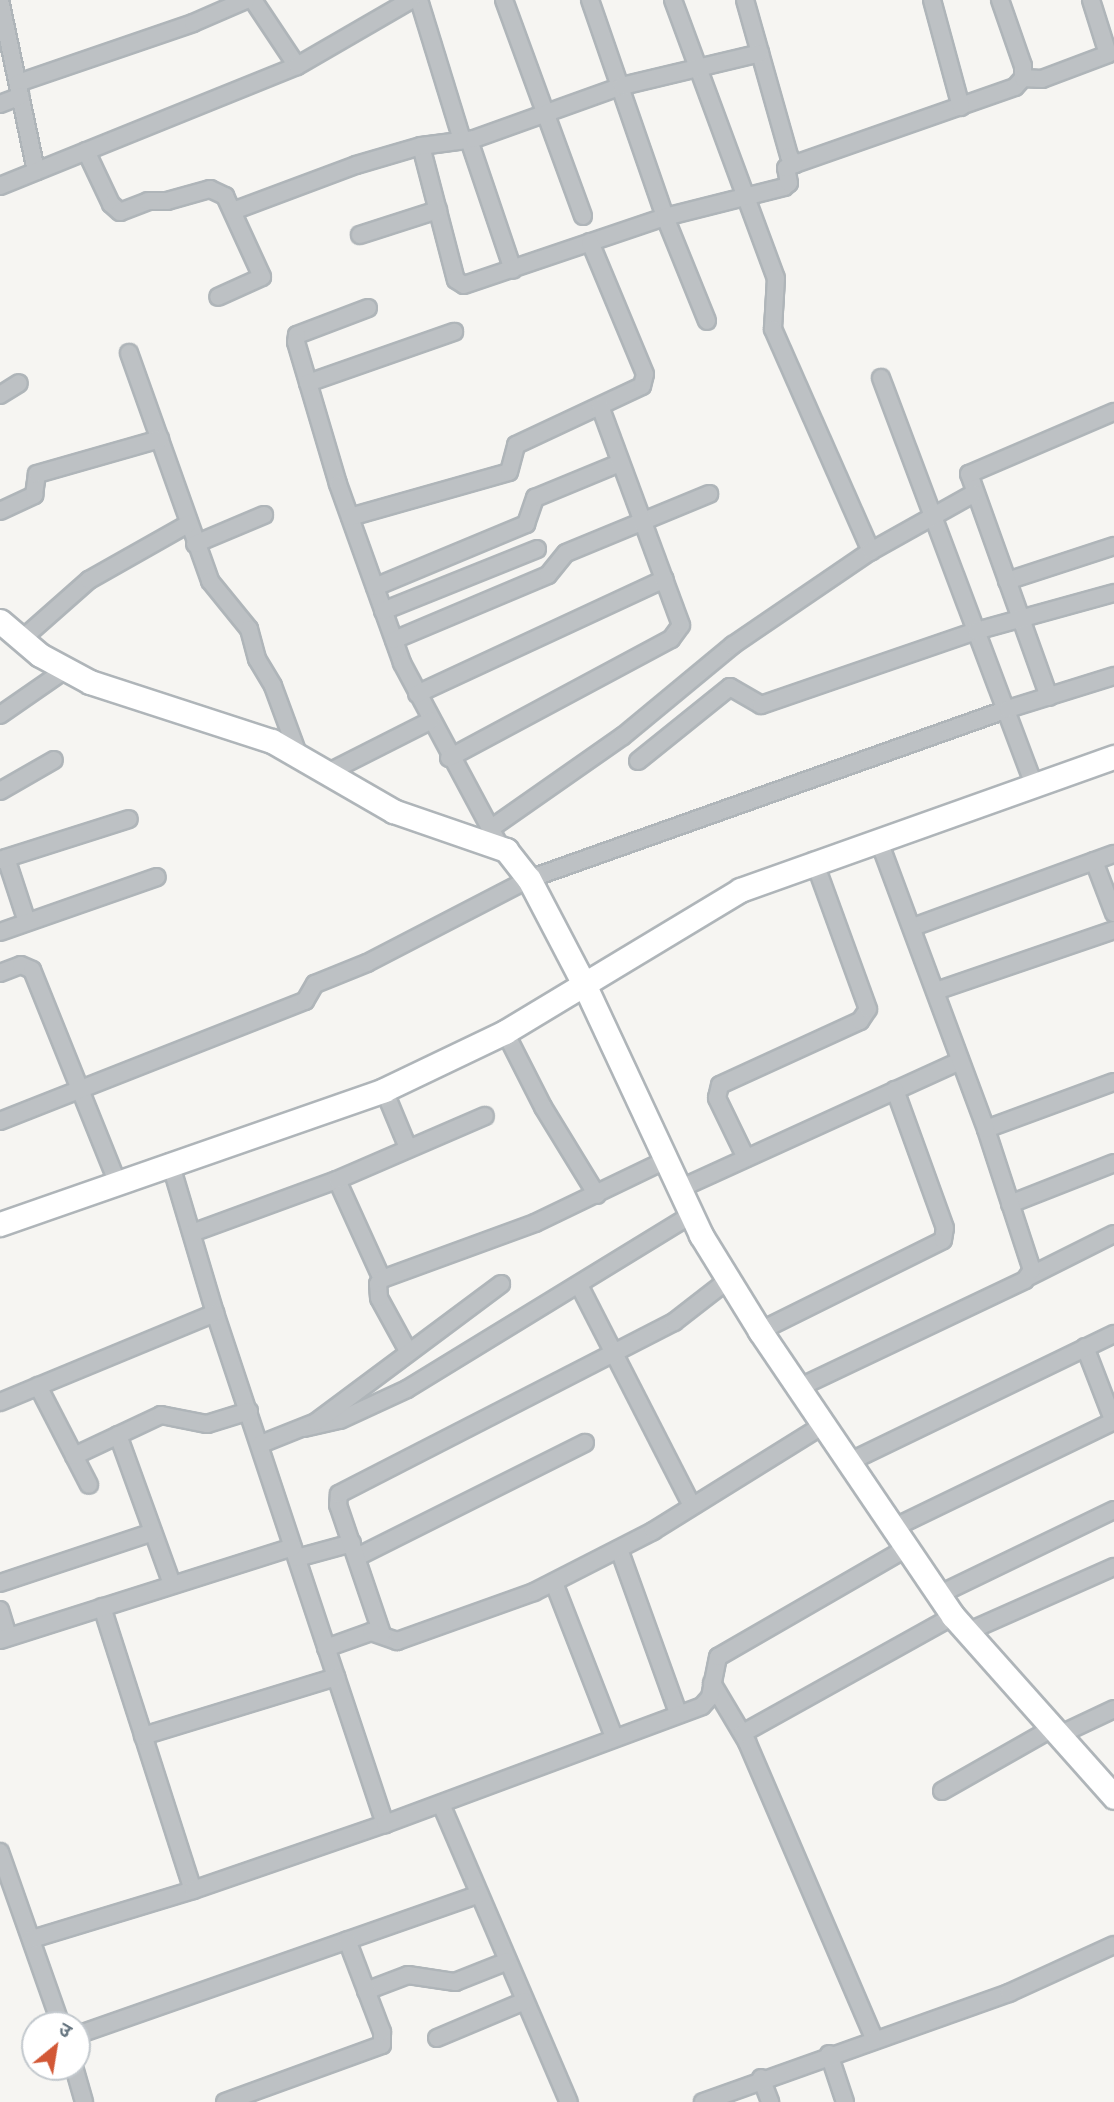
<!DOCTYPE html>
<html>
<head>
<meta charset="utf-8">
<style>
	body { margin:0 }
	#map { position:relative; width:1114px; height:2102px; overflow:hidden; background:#f6f5f2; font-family:Mulish,"Noto Sans Devanagari",sans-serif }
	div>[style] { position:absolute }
	.roads { filter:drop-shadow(2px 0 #afb5b9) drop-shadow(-2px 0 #afb5b9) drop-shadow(0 2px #afb5b9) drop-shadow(0 -2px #afb5b9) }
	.street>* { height:16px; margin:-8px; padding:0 8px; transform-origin:8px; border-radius:8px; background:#bdc1c4 }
	.secondary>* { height:23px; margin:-11.5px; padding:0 11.5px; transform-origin:11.5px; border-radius:11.5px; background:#fff }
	span { translate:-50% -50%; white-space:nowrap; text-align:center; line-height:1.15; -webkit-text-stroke:7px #fff; paint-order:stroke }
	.north { position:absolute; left:21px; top:2011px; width:70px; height:70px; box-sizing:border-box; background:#fff; border:2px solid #c2c8cd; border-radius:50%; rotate:30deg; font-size:19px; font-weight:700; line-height:28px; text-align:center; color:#677681 }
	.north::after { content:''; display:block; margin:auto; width:24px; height:32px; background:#d25836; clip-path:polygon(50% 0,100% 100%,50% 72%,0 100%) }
</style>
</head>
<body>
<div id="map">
	<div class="roads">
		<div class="street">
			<div style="left:0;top:0;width:175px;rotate:78.1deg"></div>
			<div style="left:253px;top:0;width:79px;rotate:56.3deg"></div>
			<div style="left:419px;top:0;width:146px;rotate:72.9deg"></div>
			<div style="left:504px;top:0;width:230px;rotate:69.9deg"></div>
			<div style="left:590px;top:0;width:230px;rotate:70.9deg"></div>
			<div style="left:665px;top:217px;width:112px;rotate:68deg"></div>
			<div style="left:673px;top:0;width:296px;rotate:69.7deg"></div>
			<div style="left:776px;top:278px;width:51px;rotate:93.4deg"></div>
			<div style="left:773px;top:329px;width:243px;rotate:66.2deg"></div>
			<div style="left:745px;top:0;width:162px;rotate:74.2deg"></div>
			<div style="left:789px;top:156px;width:10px;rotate:53deg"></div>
			<div style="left:795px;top:164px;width:233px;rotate:-19.3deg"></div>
			<div style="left:1015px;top:87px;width:12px;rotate:-48deg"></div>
			<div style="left:1023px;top:78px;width:12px;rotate:-90deg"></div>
			<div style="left:1023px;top:66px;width:70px;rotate:-109.2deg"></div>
			<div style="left:932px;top:0;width:111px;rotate:74.8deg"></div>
			<div style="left:1023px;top:78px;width:19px;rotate:3deg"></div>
			<div style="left:1042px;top:79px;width:71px;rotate:-20.7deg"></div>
			<div style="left:1108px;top:54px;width:57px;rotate:-107.5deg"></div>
			<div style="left:18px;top:83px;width:185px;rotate:-18.9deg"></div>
			<div style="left:193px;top:23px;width:58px;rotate:-23.5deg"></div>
			<div style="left:0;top:104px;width:22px;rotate:-21deg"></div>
			<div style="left:469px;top:140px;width:137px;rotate:71.3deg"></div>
			<div style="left:421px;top:146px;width:138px;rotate:75.4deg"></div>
			<div style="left:456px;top:280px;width:9px;rotate:32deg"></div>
			<div style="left:464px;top:285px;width:212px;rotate:-18.7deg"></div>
			<div style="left:665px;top:217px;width:123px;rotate:-14.1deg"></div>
			<div style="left:784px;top:187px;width:6px;rotate:-39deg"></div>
			<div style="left:789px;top:183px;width:15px;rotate:-101deg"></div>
			<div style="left:786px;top:168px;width:10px;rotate:-24deg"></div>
			<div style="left:86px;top:151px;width:59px;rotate:64.7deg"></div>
			<div style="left:111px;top:204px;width:12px;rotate:42deg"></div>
			<div style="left:120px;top:212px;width:30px;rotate:-21deg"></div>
			<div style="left:148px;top:201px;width:19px"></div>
			<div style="left:167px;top:201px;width:45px;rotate:-15.6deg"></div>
			<div style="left:210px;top:189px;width:17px;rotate:25deg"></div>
			<div style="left:225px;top:196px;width:89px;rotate:65.4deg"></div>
			<div style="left:262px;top:277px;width:48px;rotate:155.6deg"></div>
			<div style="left:0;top:186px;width:320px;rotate:-22deg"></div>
			<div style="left:297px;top:66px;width:132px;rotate:-30.1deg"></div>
			<div style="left:233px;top:211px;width:131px;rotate:-20.5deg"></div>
			<div style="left:356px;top:165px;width:68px;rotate:-16.3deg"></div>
			<div style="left:421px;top:146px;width:53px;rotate:-7.5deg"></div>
			<div style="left:474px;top:139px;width:157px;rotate:-19.7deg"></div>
			<div style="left:622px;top:86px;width:142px;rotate:-13.4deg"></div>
			<div style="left:360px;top:235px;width:82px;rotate:-17.8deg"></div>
			<div style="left:368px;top:308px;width:76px;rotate:159.2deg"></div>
			<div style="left:297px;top:335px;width:7px;rotate:98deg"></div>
			<div style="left:296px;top:342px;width:148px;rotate:73.5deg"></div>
			<div style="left:338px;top:484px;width:190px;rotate:70.3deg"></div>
			<div style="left:402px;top:663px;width:206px;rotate:61.9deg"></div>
			<div style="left:129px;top:353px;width:242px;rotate:70.4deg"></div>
			<div style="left:210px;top:581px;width:62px;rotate:50.9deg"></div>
			<div style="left:249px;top:629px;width:31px;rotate:75deg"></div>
			<div style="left:257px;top:659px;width:31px;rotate:59deg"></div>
			<div style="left:273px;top:686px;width:72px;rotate:69.8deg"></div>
			<div style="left:881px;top:378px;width:435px;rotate:69.4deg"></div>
			<div style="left:308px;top:383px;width:155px;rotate:-19.3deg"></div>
			<div style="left:0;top:395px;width:22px;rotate:-32deg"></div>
			<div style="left:0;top:511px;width:38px;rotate:-25deg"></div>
			<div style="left:34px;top:495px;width:21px;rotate:-82deg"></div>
			<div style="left:37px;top:474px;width:128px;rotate:-15.9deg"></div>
			<div style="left:350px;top:517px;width:165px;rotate:-15.8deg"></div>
			<div style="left:509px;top:472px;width:28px;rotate:-75deg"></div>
			<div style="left:516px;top:445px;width:139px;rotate:-25.1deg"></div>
			<div style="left:642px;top:386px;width:12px;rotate:-76deg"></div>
			<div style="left:645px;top:374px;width:143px;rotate:-112.6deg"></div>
			<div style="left:195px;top:544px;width:75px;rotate:-22.8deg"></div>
			<div style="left:1007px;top:581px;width:113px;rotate:-18.1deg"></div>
			<div style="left:375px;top:587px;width:164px;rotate:-22.6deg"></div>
			<div style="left:526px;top:524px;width:28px;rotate:-71deg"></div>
			<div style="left:535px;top:498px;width:92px;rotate:-22.4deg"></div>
			<div style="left:383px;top:611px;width:166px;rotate:-21.9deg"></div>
			<div style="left:21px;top:640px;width:91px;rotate:-41.4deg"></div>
			<div style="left:89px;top:580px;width:114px;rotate:-29.5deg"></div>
			<div style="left:394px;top:640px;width:167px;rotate:-22.9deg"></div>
			<div style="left:548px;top:575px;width:28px;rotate:-51deg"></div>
			<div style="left:566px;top:553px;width:155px;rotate:-22.4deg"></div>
			<div style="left:417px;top:694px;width:273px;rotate:-24.9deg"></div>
			<div style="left:1049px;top:697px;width:237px;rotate:-109.7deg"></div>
			<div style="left:969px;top:474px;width:158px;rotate:-23.2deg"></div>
			<div style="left:0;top:715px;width:79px;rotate:-34.7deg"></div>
			<div style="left:449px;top:758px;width:252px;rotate:-28.2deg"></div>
			<div style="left:671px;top:639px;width:17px;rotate:-54deg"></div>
			<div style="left:681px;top:625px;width:233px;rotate:-110.3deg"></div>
			<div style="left:638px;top:761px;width:118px;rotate:-38.8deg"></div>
			<div style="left:730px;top:687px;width:36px;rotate:30deg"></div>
			<div style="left:761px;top:705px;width:227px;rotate:-19deg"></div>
			<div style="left:976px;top:631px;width:143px;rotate:-15.4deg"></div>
			<div style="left:329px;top:772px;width:113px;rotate:-26.8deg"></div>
			<div style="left:0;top:791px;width:62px;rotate:-29.9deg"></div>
			<div style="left:490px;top:829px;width:162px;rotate:-35deg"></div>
			<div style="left:623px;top:736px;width:143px;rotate:-39.6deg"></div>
			<div style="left:733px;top:645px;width:167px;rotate:-34.3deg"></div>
			<div style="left:871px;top:551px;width:117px;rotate:-29.2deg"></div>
			<div style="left:6px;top:858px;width:67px;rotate:71.8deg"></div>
			<div style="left:0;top:860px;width:135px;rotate:-17.6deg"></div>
			<div style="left:1094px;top:861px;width:56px;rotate:69deg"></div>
			<div style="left:913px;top:927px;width:214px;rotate:-20deg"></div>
			<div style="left:0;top:932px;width:166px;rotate:-19.3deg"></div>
			<div style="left:0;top:973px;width:22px;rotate:-21deg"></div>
			<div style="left:21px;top:965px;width:12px;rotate:24deg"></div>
			<div style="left:32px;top:970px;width:227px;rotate:68.1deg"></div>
			<div style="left:936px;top:991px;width:188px;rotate:-18.9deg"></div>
			<div style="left:505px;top:1032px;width:84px;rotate:63.1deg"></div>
			<div style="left:543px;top:1107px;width:103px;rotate:58.5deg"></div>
			<div style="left:384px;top:1090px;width:63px;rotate:67.5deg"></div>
			<div style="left:0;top:1121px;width:328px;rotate:-21.5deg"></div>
			<div style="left:305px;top:1001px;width:20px;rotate:-60deg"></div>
			<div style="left:315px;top:984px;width:56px;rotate:-22deg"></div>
			<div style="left:367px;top:963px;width:182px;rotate:-27.4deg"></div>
			<div style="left:529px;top:879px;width:508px;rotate:-19.54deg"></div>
			<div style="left:1008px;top:709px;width:111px;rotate:-17.3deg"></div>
			<div style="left:986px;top:1129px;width:136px;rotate:-20.2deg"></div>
			<div style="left:746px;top:1158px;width:67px;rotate:-115.8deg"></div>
			<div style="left:717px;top:1098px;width:13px;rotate:-77deg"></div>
			<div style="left:720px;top:1085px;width:154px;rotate:-24.6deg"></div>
			<div style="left:860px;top:1021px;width:14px;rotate:-56deg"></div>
			<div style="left:868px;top:1009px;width:158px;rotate:-110deg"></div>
			<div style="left:170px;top:1162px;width:158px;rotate:73.4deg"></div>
			<div style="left:215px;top:1313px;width:539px;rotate:71.6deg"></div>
			<div style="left:337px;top:1180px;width:109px;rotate:65.6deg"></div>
			<div style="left:679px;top:1189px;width:309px;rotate:-24.5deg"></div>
			<div style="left:1010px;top:1204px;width:112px;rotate:-21.5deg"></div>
			<div style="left:192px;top:1233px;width:154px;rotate:-20.1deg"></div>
			<div style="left:337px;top:1180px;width:161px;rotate:-23.4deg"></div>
			<div style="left:1030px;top:1276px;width:94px;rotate:-26.6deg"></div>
			<div style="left:579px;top:1285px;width:248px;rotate:62.9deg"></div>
			<div style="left:760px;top:1331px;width:204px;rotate:-26.4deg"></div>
			<div style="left:943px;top:1240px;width:12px;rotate:-81deg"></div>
			<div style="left:945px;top:1228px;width:147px;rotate:-109.9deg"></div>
			<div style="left:1085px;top:1347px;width:80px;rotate:68.9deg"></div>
			<div style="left:408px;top:1351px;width:60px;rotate:-118.7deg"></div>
			<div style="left:379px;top:1298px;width:14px;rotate:-94deg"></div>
			<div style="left:378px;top:1284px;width:6px;rotate:-51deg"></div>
			<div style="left:382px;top:1279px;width:163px;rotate:-20.1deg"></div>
			<div style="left:535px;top:1223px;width:145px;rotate:-25.7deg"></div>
			<div style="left:38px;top:1386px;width:111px;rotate:62.7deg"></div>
			<div style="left:798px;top:1388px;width:251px;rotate:-25.4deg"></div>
			<div style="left:1025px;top:1280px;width:12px;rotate:-55deg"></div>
			<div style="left:1032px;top:1270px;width:148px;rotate:-108.1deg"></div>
			<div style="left:986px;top:1129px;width:309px;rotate:-110.4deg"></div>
			<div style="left:0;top:1402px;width:233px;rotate:-22.5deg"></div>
			<div style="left:304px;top:1428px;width:37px;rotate:-13deg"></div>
			<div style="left:340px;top:1420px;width:74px;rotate:-24.8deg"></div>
			<div style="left:407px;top:1389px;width:333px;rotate:-31.5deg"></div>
			<div style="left:118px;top:1435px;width:158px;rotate:70.1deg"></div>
			<div style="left:261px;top:1444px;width:59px;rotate:-21.8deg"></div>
			<div style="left:316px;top:1422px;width:231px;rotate:-36.7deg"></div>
			<div style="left:74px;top:1456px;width:96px;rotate:-25.2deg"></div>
			<div style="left:161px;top:1415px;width:47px;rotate:11.1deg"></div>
			<div style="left:207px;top:1424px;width:44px;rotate:-17.2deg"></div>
			<div style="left:847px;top:1463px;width:297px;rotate:-25.8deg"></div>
			<div style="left:891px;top:1529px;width:248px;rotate:-25.8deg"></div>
			<div style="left:619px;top:1549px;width:174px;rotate:70.2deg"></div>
			<div style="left:357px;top:1557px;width:255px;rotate:-26.6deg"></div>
			<div style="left:297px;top:1558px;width:57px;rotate:-15.3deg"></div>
			<div style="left:0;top:1583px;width:161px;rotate:-18.4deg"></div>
			<div style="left:554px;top:1583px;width:165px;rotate:68.7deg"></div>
			<div style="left:938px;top:1595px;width:195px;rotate:-25.8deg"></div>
			<div style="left:102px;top:1607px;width:297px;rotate:72.2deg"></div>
			<div style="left:0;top:1610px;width:28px;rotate:73deg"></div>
			<div style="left:967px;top:1632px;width:161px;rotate:-23.9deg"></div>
			<div style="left:382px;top:1634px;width:136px;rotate:-108.8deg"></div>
			<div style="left:338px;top:1505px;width:11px;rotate:-85deg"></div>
			<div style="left:339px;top:1494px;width:377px;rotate:-27.2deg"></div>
			<div style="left:674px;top:1322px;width:68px;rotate:-37.9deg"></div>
			<div style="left:0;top:1640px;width:307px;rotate:-17.6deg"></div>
			<div style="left:326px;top:1648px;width:48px;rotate:-19.6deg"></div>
			<div style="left:371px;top:1632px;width:28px;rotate:19deg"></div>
			<div style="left:397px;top:1641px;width:145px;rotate:-19.7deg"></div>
			<div style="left:534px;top:1592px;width:134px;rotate:-27.1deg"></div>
			<div style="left:653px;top:1531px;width:200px;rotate:-31.9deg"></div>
			<div style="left:712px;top:1683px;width:69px;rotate:59.3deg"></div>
			<div style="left:747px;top:1742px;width:322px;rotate:66.8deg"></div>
			<div style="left:743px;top:1733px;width:240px;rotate:-29.1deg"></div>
			<div style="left:1059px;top:1735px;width:61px;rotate:-25.3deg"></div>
			<div style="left:143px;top:1736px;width:202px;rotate:-17deg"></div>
			<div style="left:942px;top:1791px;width:128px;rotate:-29.6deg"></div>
			<div style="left:441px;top:1804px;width:324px;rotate:66.8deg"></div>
			<div style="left:0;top:1852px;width:183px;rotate:70.6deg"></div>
			<div style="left:32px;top:1939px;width:168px;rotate:-16.9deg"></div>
			<div style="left:193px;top:1890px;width:203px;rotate:-19deg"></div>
			<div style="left:385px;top:1824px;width:338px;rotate:-20.4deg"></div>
			<div style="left:702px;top:1706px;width:12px;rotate:-48deg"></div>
			<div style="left:710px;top:1697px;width:41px;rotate:-78.7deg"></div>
			<div style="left:718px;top:1657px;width:216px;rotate:-30deg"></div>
			<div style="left:366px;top:1991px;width:45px;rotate:-20.9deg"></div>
			<div style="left:408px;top:1975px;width:48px;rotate:8.5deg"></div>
			<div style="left:455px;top:1982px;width:57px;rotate:-21.6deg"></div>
			<div style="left:77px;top:2035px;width:426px;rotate:-19.3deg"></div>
			<div style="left:437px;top:2038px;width:95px;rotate:-22.8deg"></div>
			<div style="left:829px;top:2054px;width:51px;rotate:71.6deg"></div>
			<div style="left:74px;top:2067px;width:36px;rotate:74deg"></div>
			<div style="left:761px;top:2078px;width:26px;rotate:69deg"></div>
			<div style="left:225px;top:2102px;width:167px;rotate:-20deg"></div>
			<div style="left:382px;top:2045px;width:13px;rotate:-90deg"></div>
			<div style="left:382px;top:2032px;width:98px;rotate:-110.8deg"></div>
			<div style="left:703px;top:2102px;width:325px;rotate:-19.6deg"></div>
			<div style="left:1009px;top:1993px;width:115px;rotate:-24.6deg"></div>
		</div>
		<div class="secondary">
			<div style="left:0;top:621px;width:52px;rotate:40.4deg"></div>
			<div style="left:40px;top:655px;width:57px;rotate:28.4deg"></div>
			<div style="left:90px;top:682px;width:191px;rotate:18deg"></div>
			<div style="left:272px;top:741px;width:140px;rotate:30deg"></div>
			<div style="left:393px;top:811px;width:120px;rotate:19deg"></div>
			<div style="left:506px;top:850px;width:37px;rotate:52deg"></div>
			<div style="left:529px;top:879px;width:119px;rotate:62.4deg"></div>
			<div style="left:584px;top:984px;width:277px;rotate:65deg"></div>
			<div style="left:701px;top:1235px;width:113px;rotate:58.4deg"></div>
			<div style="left:760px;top:1331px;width:344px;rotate:55.9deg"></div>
			<div style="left:953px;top:1616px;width:242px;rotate:48.3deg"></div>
			<div style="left:0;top:1224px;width:407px;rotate:-19.2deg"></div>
			<div style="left:384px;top:1090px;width:134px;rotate:-25.6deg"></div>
			<div style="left:505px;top:1032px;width:275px;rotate:-31.1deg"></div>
			<div style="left:740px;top:890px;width:397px;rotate:-19.6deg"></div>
		</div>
	</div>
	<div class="north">उ</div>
</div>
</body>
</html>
